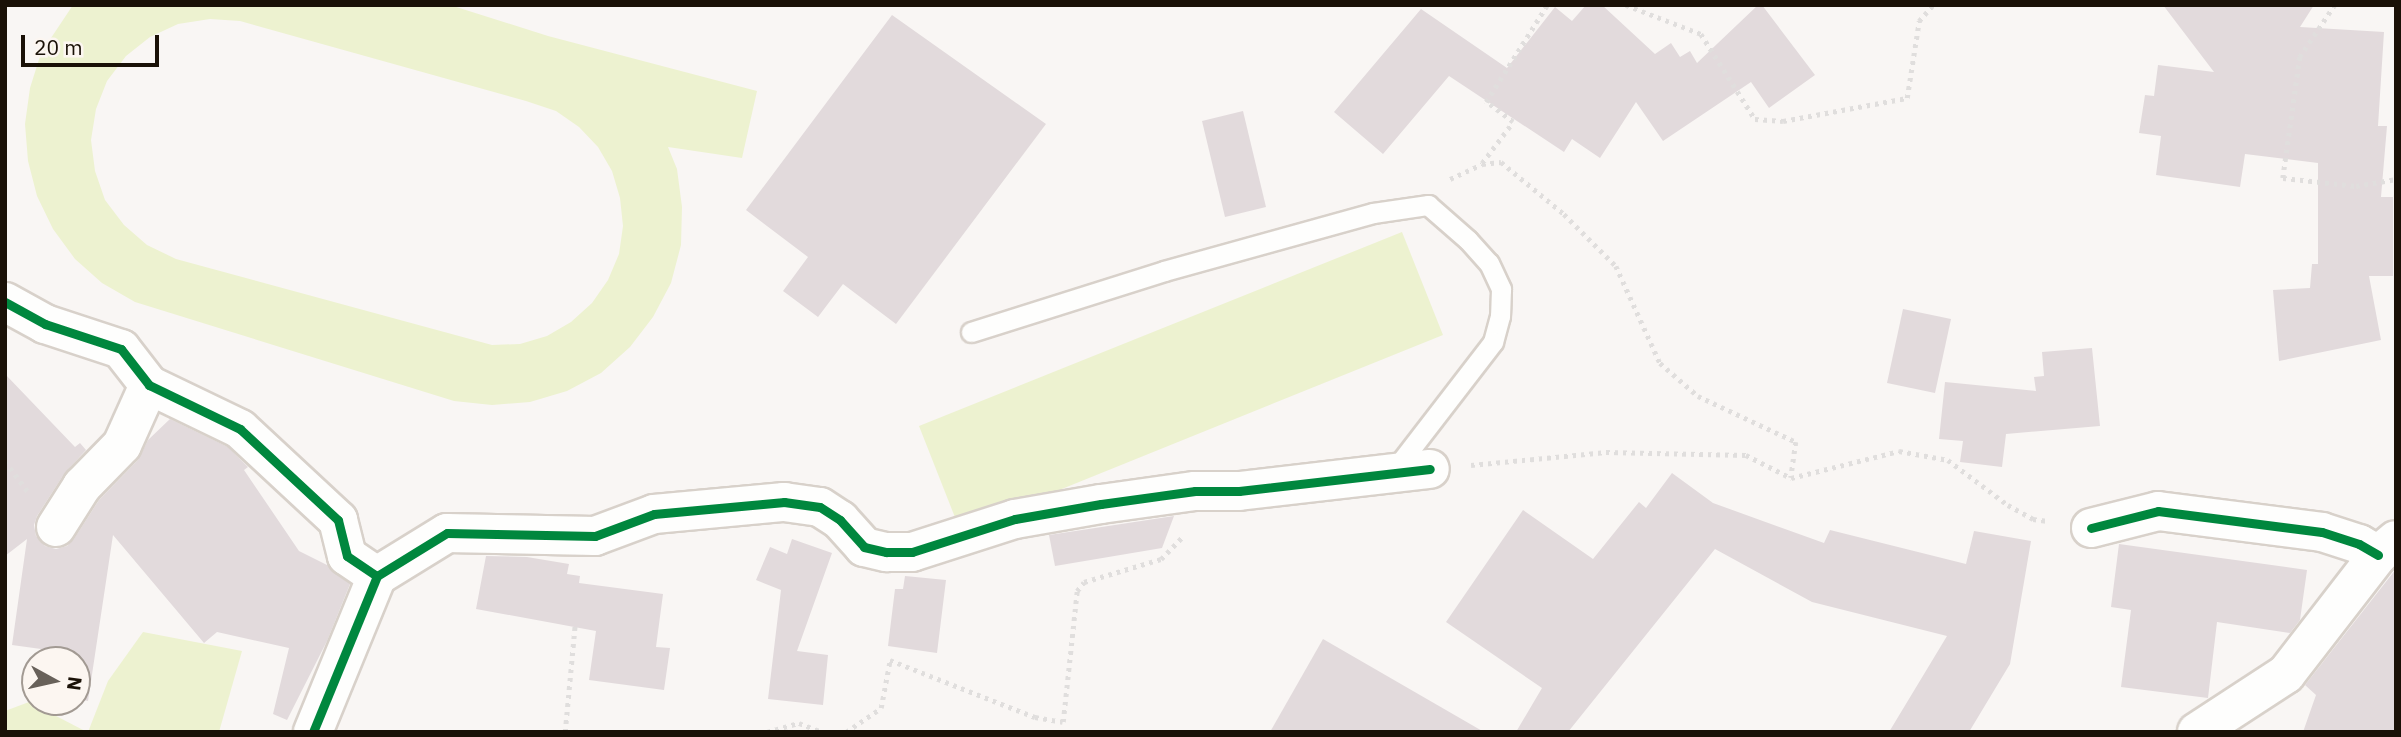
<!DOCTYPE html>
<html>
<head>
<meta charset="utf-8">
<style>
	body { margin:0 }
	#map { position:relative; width:2401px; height:737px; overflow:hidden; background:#f9f6f4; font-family:"IBM Plex Sans",sans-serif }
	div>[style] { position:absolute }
	.green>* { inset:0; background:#edf2d0 }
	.building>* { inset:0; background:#e2dadc }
	.path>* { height:4.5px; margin-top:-2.25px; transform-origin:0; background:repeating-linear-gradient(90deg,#e0dedd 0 3.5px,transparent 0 8.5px) }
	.roads { filter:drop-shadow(2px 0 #d8d1ca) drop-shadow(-2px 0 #d8d1ca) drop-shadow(0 2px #d8d1ca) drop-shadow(0 -2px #d8d1ca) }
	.service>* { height:19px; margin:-9.5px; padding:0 9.5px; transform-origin:9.5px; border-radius:9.5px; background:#fefefd }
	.minor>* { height:38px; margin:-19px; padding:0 19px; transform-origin:19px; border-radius:19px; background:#fefefd }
	.cycleway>* { height:9px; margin:-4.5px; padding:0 4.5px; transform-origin:4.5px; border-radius:4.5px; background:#00873e }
	span { translate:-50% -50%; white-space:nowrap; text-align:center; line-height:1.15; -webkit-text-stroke:6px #fcf6f1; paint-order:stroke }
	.frame { position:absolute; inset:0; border:7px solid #1a1107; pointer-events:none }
	.north { position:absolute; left:21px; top:646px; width:70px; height:70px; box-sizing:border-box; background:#fcf6f1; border:2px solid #a29a93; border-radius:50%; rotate:98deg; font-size:19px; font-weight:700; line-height:28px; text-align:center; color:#1a1107 }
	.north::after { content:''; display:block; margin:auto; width:24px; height:32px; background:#68615a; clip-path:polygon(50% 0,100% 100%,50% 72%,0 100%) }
	.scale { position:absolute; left:21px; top:35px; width:138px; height:32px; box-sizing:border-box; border:4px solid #1a1107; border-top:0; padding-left:9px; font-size:21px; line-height:24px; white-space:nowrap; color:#1a1107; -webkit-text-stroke:5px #fcf6f1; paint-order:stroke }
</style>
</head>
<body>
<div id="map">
	<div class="green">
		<div style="clip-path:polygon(evenodd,73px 5px,450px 5px,548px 36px,757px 91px,742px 158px,668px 147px,677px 169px,682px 207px,681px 245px,671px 283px,653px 317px,630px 347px,601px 373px,567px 391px,530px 402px,492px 405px,454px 401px,135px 302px,102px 283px,75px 259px,53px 229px,37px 196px,28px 161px,25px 124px,30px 88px,41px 53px,73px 5px,210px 19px,240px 21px,526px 101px,556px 111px,579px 127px,598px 147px,612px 171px,620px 198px,623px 226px,619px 254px,608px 280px,592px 303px,571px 322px,547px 336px,520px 344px,492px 345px,176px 259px,147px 245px,124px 225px,105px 200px,95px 171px,91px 140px,96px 109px,107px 81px,126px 56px,150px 37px,178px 24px,210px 19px)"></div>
		<div style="clip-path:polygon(1402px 232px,1443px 335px,960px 530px,919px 426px)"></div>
		<div style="clip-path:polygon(143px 632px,242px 651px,219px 732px,88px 732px,108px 681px)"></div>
		<div style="clip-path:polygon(29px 702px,87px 732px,5px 732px,5px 711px)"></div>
	</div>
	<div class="building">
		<div style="clip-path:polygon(1586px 5px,1602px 5px,1655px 54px,1671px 43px,1680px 57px,1690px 51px,1697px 63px,1758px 5px,1762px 5px,1815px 75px,1769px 108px,1751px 82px,1663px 141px,1636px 102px,1600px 158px,1572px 139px,1564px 152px,1449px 76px,1383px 154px,1334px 112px,1421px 9px,1507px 68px,1555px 7px,1572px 21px)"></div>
		<div style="clip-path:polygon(2163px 5px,2314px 5px,2300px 27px,2384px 32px,2378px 126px,2387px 126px,2381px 197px,2393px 197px,2393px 276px,2369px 276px,2381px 340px,2279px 361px,2273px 290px,2310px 288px,2312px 264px,2318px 264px,2318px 163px,2245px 154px,2240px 187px,2156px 175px,2161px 136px,2139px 133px,2145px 95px,2154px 96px,2158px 65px,2214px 72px)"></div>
		<div style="clip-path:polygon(892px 15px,1046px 124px,896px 324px,843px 284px,818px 317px,783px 291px,808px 257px,746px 210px)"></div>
		<div style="clip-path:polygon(1243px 111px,1266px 207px,1225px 217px,1202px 121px)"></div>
		<div style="clip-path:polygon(1903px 309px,1951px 319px,1935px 393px,1887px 383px)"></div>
		<div style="clip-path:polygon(2092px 348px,2100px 426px,2006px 434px,2002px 467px,1960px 462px,1963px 441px,1939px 439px,1945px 382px,2036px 391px,2034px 377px,2044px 376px,2042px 352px)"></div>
		<div style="clip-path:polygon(5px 374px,75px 447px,80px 443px,86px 450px,64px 474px,37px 516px,34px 525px,36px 536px,45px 546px,56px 549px,67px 546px,74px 539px,99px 500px,138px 460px,148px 440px,170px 419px,228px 447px,248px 467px,244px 470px,299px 551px,329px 566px,350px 584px,327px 641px,287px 720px,273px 714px,289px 648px,217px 632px,204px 643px,113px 535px,88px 701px,77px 699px,77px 660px,39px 660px,41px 649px,12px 645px,27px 539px,5px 556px)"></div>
		<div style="clip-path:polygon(1672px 473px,1713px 503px,1824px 543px,1830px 530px,1966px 564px,1974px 531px,2031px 541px,2010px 664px,1969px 732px,1889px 732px,1947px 636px,1812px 602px,1715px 549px,1568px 732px,1516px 732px,1542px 688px,1446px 622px,1523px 510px,1593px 559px,1639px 502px,1646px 508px)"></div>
		<div style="clip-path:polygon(1174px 516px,1162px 548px,1055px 566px,1049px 535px)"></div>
		<div style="clip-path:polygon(792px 539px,832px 553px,797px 651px,828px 655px,823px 705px,768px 699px,781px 590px,756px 580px,770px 547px,787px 554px)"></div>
		<div style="clip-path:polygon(2119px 544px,2307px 570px,2300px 620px,2290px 633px,2217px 622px,2208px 698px,2121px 687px,2131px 610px,2111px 607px)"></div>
		<div style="clip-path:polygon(486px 556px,527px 557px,569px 564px,567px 574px,580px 576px,579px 583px,663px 594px,656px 647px,670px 648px,664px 690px,589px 680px,596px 631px,476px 609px)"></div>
		<div style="clip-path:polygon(2396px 569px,2396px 732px,2303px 732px,2316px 695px,2305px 685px)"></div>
		<div style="clip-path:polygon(905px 576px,946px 580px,937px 653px,888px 646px,895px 589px,903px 589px)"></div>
		<div style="clip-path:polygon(1323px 639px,1484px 732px,1270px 732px)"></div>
	</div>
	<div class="path">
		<div style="left:1626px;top:5px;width:80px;rotate:21.1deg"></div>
		<div style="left:1701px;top:34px;width:101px;rotate:57.6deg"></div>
		<div style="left:1755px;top:119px;width:28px;rotate:4deg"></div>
		<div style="left:1783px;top:121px;width:126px;rotate:-10.5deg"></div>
		<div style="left:1907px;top:98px;width:78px;rotate:-81.1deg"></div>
		<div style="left:1919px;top:21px;width:21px;rotate:-49deg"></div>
		<div style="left:2335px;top:5px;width:63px;rotate:123.9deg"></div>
		<div style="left:2300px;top:57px;width:122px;rotate:98deg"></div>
		<div style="left:2283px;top:178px;width:73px;rotate:6.3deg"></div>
		<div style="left:2356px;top:186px;width:41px;rotate:-9.9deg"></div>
		<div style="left:1482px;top:163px;width:51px;rotate:-52.9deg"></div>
		<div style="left:1513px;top:122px;width:34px;rotate:-143deg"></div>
		<div style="left:1486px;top:102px;width:115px;rotate:-57.8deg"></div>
		<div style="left:1450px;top:179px;width:35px;rotate:-25deg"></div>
		<div style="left:1482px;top:164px;width:19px;rotate:-6deg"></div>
		<div style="left:1501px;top:162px;width:82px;rotate:39.5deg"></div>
		<div style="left:1564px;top:214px;width:74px;rotate:45deg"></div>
		<div style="left:1616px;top:266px;width:107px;rotate:65.6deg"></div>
		<div style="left:1660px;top:363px;width:50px;rotate:41deg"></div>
		<div style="left:1698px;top:396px;width:108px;rotate:25.1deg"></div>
		<div style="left:1796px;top:442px;width:36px;rotate:98deg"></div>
		<div style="left:5px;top:461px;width:38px;rotate:53deg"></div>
		<div style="left:1471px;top:465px;width:136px;rotate:-5.5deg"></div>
		<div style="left:1606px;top:452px;width:140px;rotate:1.2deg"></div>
		<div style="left:1746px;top:455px;width:51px;rotate:27.1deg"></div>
		<div style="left:1791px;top:478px;width:111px;rotate:-14deg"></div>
		<div style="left:1899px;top:451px;width:50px;rotate:10.4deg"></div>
		<div style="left:1948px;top:460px;width:75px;rotate:36.9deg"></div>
		<div style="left:2008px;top:505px;width:29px;rotate:29deg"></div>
		<div style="left:2033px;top:519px;width:15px;rotate:8deg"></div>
		<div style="left:565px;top:732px;width:108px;rotate:-84.7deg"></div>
		<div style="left:767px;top:732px;width:33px;rotate:-16deg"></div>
		<div style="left:799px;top:723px;width:26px;rotate:21deg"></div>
		<div style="left:846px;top:732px;width:42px;rotate:-34.4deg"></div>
		<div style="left:881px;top:708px;width:49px;rotate:-79.4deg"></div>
		<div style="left:890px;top:660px;width:156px;rotate:21.5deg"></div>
		<div style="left:1035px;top:717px;width:28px;rotate:10deg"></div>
		<div style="left:1063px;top:722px;width:132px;rotate:-83.9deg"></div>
		<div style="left:1077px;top:591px;width:11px;rotate:-52deg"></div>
		<div style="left:1084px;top:582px;width:80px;rotate:-16.6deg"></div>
		<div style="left:1161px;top:559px;width:32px;rotate:-46deg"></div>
	</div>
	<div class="roads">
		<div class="service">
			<div style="left:971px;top:332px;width:202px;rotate:-17.5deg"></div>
			<div style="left:1164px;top:271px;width:217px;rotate:-15.5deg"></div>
			<div style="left:1373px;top:213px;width:56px;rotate:-8.3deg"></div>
			<div style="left:1428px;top:205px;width:53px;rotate:41.2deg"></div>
			<div style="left:1468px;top:240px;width:31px;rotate:48deg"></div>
			<div style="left:1489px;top:263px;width:29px;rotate:65deg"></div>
			<div style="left:1501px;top:289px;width:27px;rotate:92deg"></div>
			<div style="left:1500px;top:316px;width:27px;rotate:105deg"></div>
			<div style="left:1493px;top:342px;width:165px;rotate:127.6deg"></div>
		</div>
		<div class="minor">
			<div style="left:5px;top:302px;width:46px;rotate:28.8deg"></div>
			<div style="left:45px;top:324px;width:80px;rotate:18.2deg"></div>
			<div style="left:121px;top:349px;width:46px;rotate:52.1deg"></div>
			<div style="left:149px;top:385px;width:101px;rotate:25.8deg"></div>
			<div style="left:240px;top:429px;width:134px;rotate:42.9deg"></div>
			<div style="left:338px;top:520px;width:37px;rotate:76deg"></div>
			<div style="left:347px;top:556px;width:36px;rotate:34deg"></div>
			<div style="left:56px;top:527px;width:49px;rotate:-57.6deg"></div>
			<div style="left:82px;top:486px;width:57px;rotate:-45.7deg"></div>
			<div style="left:122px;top:445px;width:66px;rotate:-65.8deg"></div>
			<div style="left:2091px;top:528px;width:69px;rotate:-14.2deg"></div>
			<div style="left:2158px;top:511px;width:165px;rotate:7.3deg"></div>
			<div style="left:2322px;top:532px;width:39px;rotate:18deg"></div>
			<div style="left:2359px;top:544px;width:22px;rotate:30deg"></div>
			<div style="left:313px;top:732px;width:169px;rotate:-67.7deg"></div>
			<div style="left:377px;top:576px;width:82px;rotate:-31.6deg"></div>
			<div style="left:447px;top:533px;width:148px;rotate:1.2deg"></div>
			<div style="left:595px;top:536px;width:63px;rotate:-20.4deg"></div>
			<div style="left:654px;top:514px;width:131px;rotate:-5.3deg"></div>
			<div style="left:784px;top:502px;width:36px;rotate:8deg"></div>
			<div style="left:820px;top:507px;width:24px;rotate:33deg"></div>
			<div style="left:840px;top:520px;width:36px;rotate:48deg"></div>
			<div style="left:864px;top:547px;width:23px;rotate:13deg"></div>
			<div style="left:886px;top:552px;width:26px"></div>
			<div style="left:912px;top:552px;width:108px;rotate:-17.8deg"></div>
			<div style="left:1015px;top:519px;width:87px;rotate:-9.9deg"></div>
			<div style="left:1101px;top:504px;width:95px;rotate:-7.9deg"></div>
			<div style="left:1195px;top:491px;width:44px"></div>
			<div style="left:1239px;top:491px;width:192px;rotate:-6.6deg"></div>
			<div style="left:2197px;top:732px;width:106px;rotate:-33.1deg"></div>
			<div style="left:2286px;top:674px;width:150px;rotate:-52.3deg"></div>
			<div style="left:2378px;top:555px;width:23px;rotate:-40deg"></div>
		</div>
	</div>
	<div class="cycleway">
		<div style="left:5px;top:302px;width:46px;rotate:28.8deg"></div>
		<div style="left:45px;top:324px;width:80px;rotate:18.2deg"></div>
		<div style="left:121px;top:349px;width:46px;rotate:52.1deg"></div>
		<div style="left:149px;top:385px;width:101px;rotate:25.8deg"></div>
		<div style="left:240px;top:429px;width:134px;rotate:42.9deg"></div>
		<div style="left:338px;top:520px;width:37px;rotate:76deg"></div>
		<div style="left:347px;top:556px;width:36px;rotate:34deg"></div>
		<div style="left:2091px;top:528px;width:69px;rotate:-14.2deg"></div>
		<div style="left:2158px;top:511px;width:165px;rotate:7.3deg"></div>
		<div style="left:2322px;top:532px;width:39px;rotate:18deg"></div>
		<div style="left:2359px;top:544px;width:22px;rotate:30deg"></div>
		<div style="left:313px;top:732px;width:169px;rotate:-67.7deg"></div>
		<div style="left:377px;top:576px;width:82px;rotate:-31.6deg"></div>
		<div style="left:447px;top:533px;width:148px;rotate:1.2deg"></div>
		<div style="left:595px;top:536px;width:63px;rotate:-20.4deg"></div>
		<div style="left:654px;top:514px;width:131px;rotate:-5.3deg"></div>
		<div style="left:784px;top:502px;width:36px;rotate:8deg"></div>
		<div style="left:820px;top:507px;width:24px;rotate:33deg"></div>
		<div style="left:840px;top:520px;width:36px;rotate:48deg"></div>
		<div style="left:864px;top:547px;width:23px;rotate:13deg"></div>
		<div style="left:886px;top:552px;width:26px"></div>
		<div style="left:912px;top:552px;width:108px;rotate:-17.8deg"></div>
		<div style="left:1015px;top:519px;width:87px;rotate:-9.9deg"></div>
		<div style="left:1101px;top:504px;width:95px;rotate:-7.9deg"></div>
		<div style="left:1195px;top:491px;width:44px"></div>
		<div style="left:1239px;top:491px;width:192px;rotate:-6.6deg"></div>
	</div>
	<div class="frame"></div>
	<div class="north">N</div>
	<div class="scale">20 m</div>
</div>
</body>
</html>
